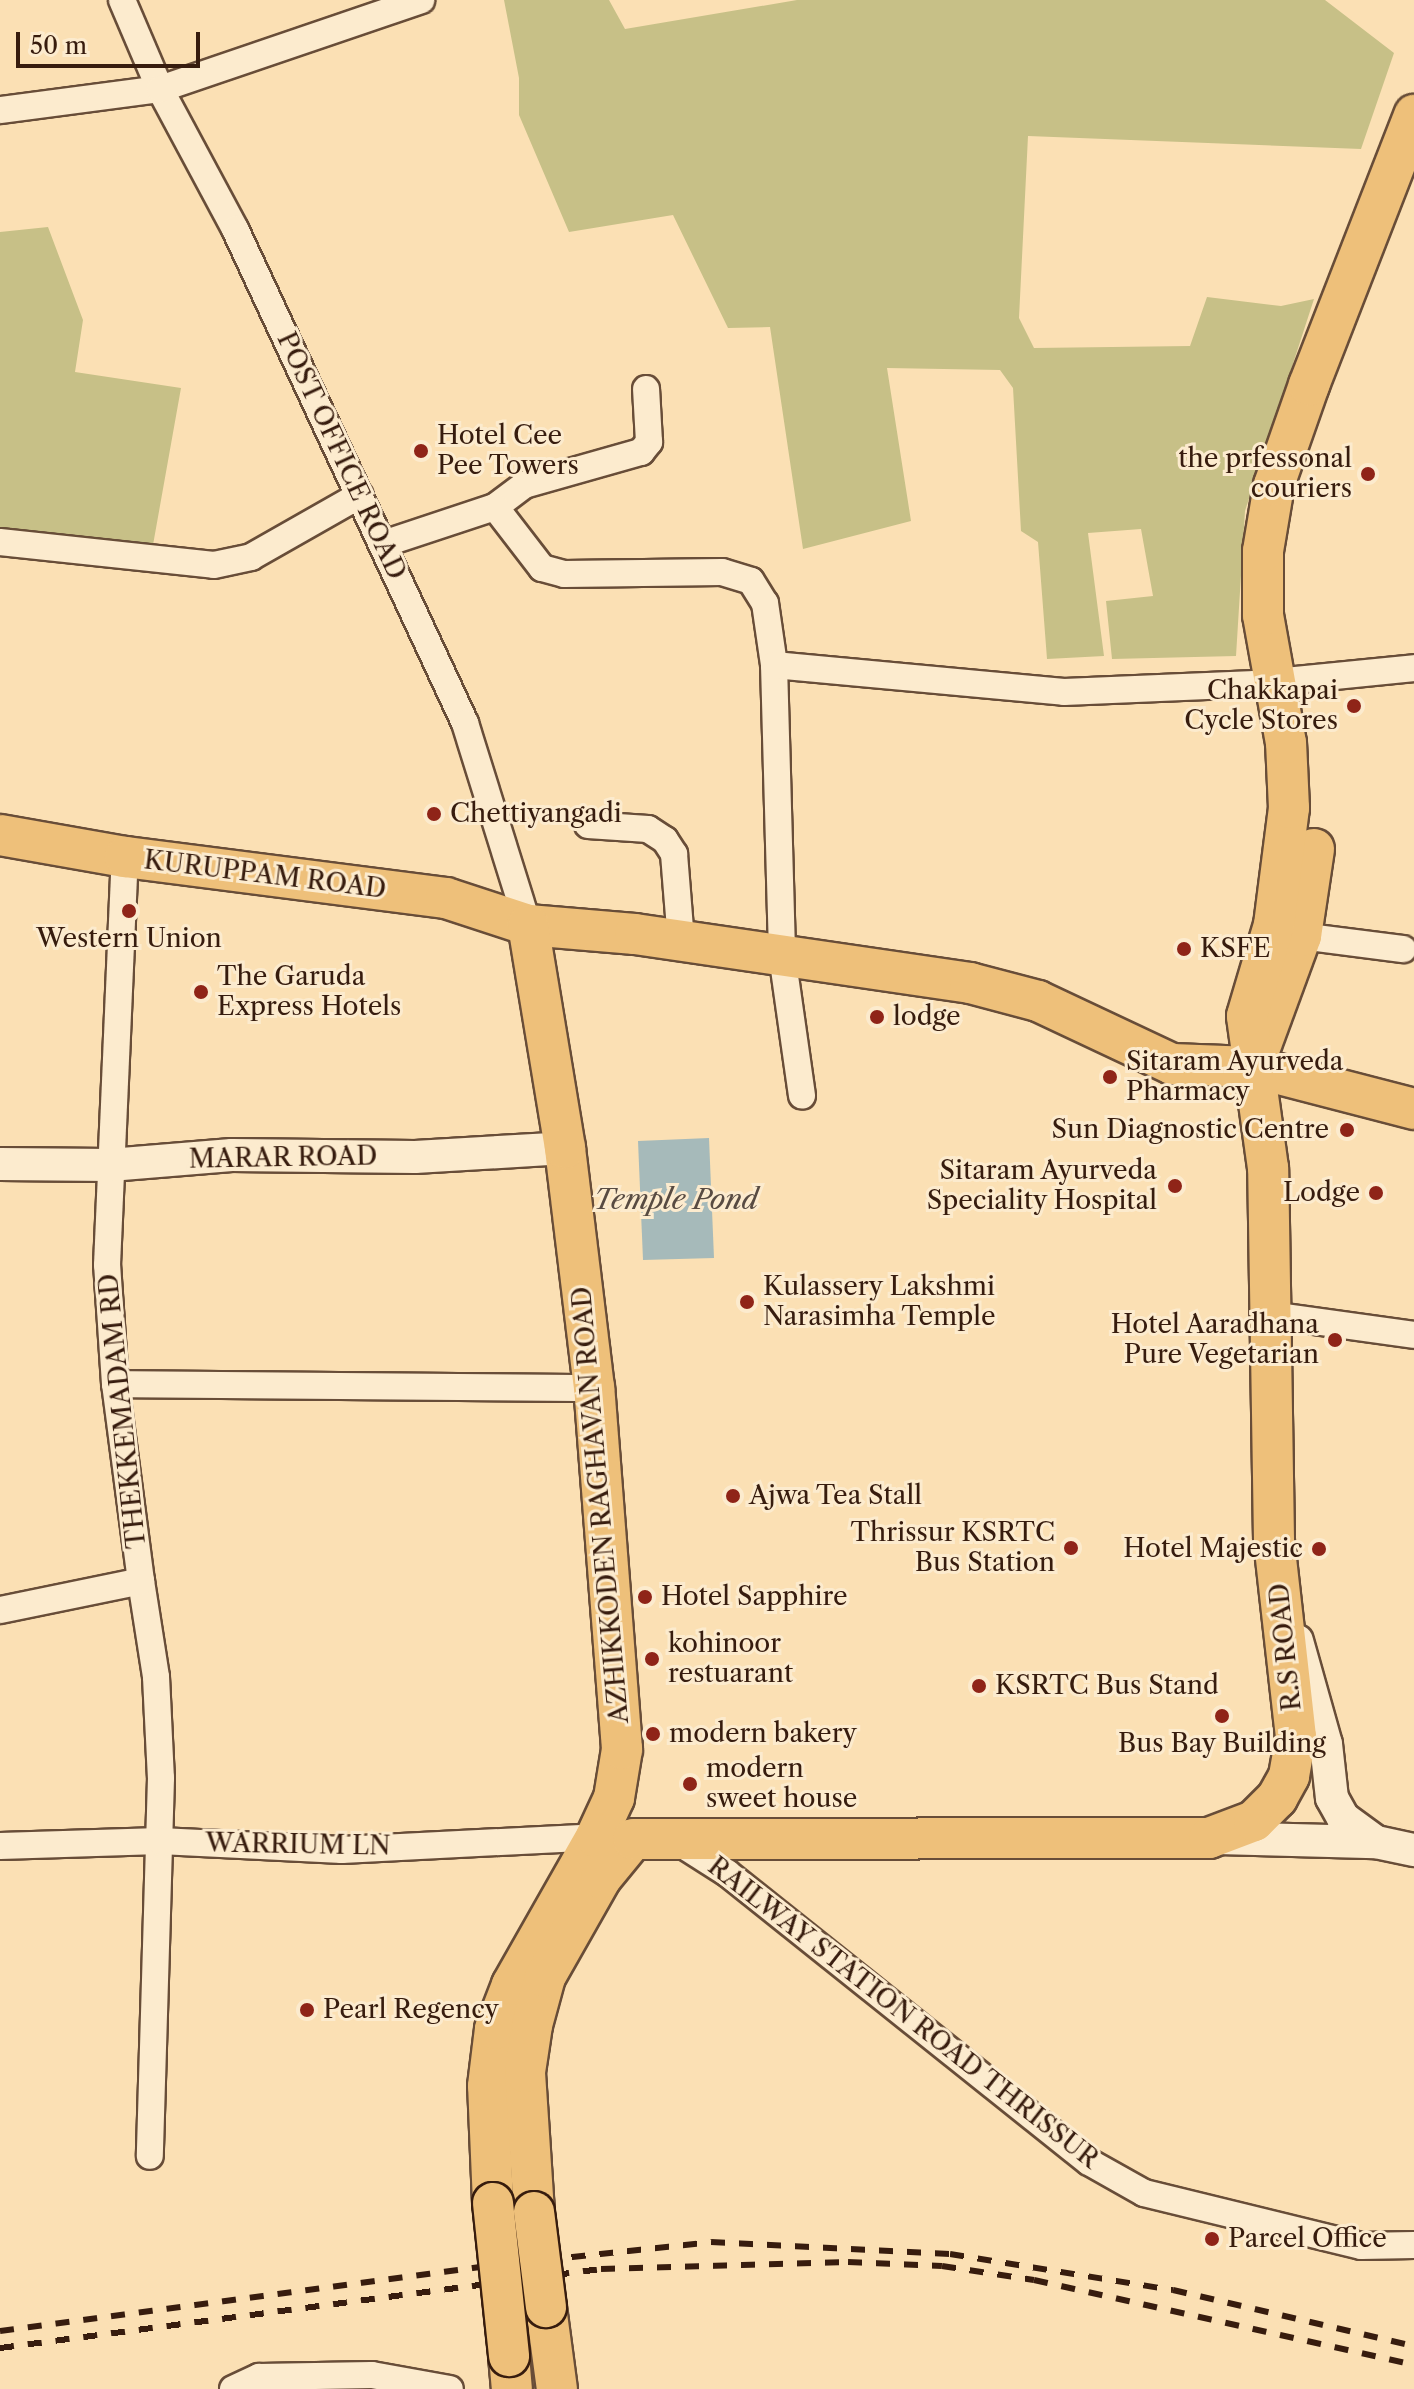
<!DOCTYPE html>
<html>
<head>
<meta charset="utf-8">
<style>
	body { margin:0 }
	#map { position:relative; width:1414px; height:2389px; overflow:hidden; background:#fbe0b4; font-family:"Libre Caslon Text",serif }
	div>[style] { position:absolute }
	.green>* { inset:0; background:#c7c087 }
	.water>* { inset:0; background:#a6baba }
	.roads { filter:drop-shadow(2px 0 #684d38) drop-shadow(-2px 0 #684d38) drop-shadow(0 2px #684d38) drop-shadow(0 -2px #684d38) }
	.minor>* { height:26px; margin:-13px; padding:0 13px; transform-origin:13px; border-radius:13px; background:#fcebce }
	.tertiary>* { height:32px; margin:-16px; padding:0 16px; transform-origin:16px; border-radius:16px; background:#fcebce }
	.primary>* { height:40px; margin:-20px; padding:0 20px; transform-origin:20px; border-radius:20px; background:#eec07a }
	.rail>* { height:6px; margin-top:-3px; transform-origin:0; background:repeating-linear-gradient(90deg,#371c0e 0 14px,transparent 0 28px) }
	.bridges { filter:drop-shadow(2px 0 #371c0e) drop-shadow(-2px 0 #371c0e) drop-shadow(0 2px #371c0e) drop-shadow(0 -2px #371c0e) }
	.primary-bridge>* { height:40px; margin:-20px; padding:0 20px; transform-origin:20px; border-radius:20px; background:#eec07a }
	.dots>* { width:22px; height:22px; translate:-50% -50%; box-sizing:border-box; border:4px solid #fcebce; border-radius:50% }
	span { translate:-50% -50%; white-space:nowrap; text-align:center; line-height:1.15; -webkit-text-stroke:6px #fcebce; paint-order:stroke }
	.poi-label { font-size:26px; color:#371c0e }
	.left { translate:0 -50%; text-align:left }
	.right { translate:-100% -50%; text-align:right }
	.street-label { font-size:26px; color:#371c0e }
	.water-label { font-size:28px; color:#584b42; font-style:italic }
	.scale { position:absolute; left:16px; top:32px; width:184px; height:36px; box-sizing:border-box; border:4px solid #371c0e; border-top:0; padding-left:10px; font-size:24px; line-height:28px; white-space:nowrap; color:#371c0e; -webkit-text-stroke:6px #fcebce; paint-order:stroke }
</style>
</head>
<body>
<div id="map">
	<div class="green">
		<div style="clip-path:polygon(504px 0,609px 0,625px 29px,797px 0,1325px 0,1394px 53px,1361px 149px,1028px 136px,1019px 318px,1034px 348px,1190px 346px,1207px 297px,1281px 306px,1314px 299px,1245px 511px,1236px 656px,1112px 659px,1106px 601px,1153px 596px,1141px 529px,1088px 533px,1104px 656px,1047px 659px,1038px 542px,1021px 531px,1013px 388px,1000px 370px,887px 368px,911px 521px,803px 549px,770px 327px,728px 328px,673px 215px,569px 232px,519px 115px,519px 78px)"></div>
		<div style="clip-path:polygon(48px 227px,83px 320px,75px 372px,181px 388px,153px 545px,0 529px,0 232px)"></div>
	</div>
	<div class="water">
		<div style="clip-path:polygon(709px 1138px,714px 1258px,643px 1260px,638px 1141px)"></div>
	</div>
	<div class="roads">
		<div class="minor">
			<div style="left:122px;top:0;width:97px;rotate:66.9deg"></div>
			<div style="left:160px;top:89px;width:159px;rotate:61.8deg"></div>
			<div style="left:235px;top:229px;width:545px;rotate:65.03deg"></div>
			<div style="left:465px;top:723px;width:212px;rotate:72.7deg"></div>
			<div style="left:0;top:110px;width:161px;rotate:-7.5deg"></div>
			<div style="left:160px;top:89px;width:276px;rotate:-18.8deg"></div>
			<div style="left:495px;top:507px;width:36px;rotate:-37deg"></div>
			<div style="left:524px;top:485px;width:122px;rotate:-15.8deg"></div>
			<div style="left:641px;top:452px;width:13px;rotate:-51deg"></div>
			<div style="left:649px;top:442px;width:53px;rotate:-93.2deg"></div>
			<div style="left:0;top:542px;width:215px;rotate:6.1deg"></div>
			<div style="left:214px;top:565px;width:38px;rotate:-12deg"></div>
			<div style="left:251px;top:557px;width:125px;rotate:-29.6deg"></div>
			<div style="left:383px;top:544px;width:118px;rotate:-18.3deg"></div>
			<div style="left:495px;top:507px;width:77px;rotate:52.4deg"></div>
			<div style="left:542px;top:568px;width:23px;rotate:15deg"></div>
			<div style="left:564px;top:574px;width:158px;rotate:-0.7deg"></div>
			<div style="left:722px;top:572px;width:30px;rotate:17deg"></div>
			<div style="left:751px;top:581px;width:26px;rotate:58deg"></div>
			<div style="left:765px;top:603px;width:63px;rotate:81.7deg"></div>
			<div style="left:774px;top:665px;width:290px;rotate:88.4deg"></div>
			<div style="left:782px;top:955px;width:142px;rotate:81.9deg"></div>
			<div style="left:774px;top:665px;width:291px;rotate:5.3deg"></div>
			<div style="left:1064px;top:692px;width:191px;rotate:-2.4deg"></div>
			<div style="left:1255px;top:684px;width:160px;rotate:-5.7deg"></div>
			<div style="left:588px;top:825px;width:60px;rotate:3.8deg"></div>
			<div style="left:648px;top:829px;width:20px;rotate:33deg"></div>
			<div style="left:665px;top:840px;width:17px;rotate:57deg"></div>
			<div style="left:674px;top:854px;width:87px;rotate:85.4deg"></div>
			<div style="left:1301px;top:936px;width:103px;rotate:7.3deg"></div>
			<div style="left:1270px;top:1315px;width:145px;rotate:7.9deg"></div>
			<div style="left:115px;top:1384px;width:479px;rotate:0.5deg"></div>
			<div style="left:141px;top:1581px;width:97px;rotate:81.1deg"></div>
			<div style="left:156px;top:1677px;width:101px;rotate:87.2deg"></div>
			<div style="left:161px;top:1778px;width:378px;rotate:91.7deg"></div>
			<div style="left:0;top:1610px;width:144px;rotate:-11.6deg"></div>
			<div style="left:141px;top:1581px;width:199px;rotate:-97.5deg"></div>
			<div style="left:115px;top:1384px;width:119px;rotate:-93.8deg"></div>
			<div style="left:107px;top:1265px;width:408px;rotate:-87.5deg"></div>
			<div style="left:675px;top:1840px;width:62px;rotate:32.4deg"></div>
			<div style="left:727px;top:1873px;width:463px;rotate:38.6deg"></div>
			<div style="left:1089px;top:2162px;width:63px;rotate:29.4deg"></div>
			<div style="left:1144px;top:2193px;width:223px;rotate:13.7deg"></div>
			<div style="left:1361px;top:2246px;width:53px;rotate:-1.1deg"></div>
			<div style="left:0;top:1846px;width:160px;rotate:-1.8deg"></div>
			<div style="left:160px;top:1841px;width:182px;rotate:2.8deg"></div>
			<div style="left:342px;top:1850px;width:254px;rotate:-2.9deg"></div>
			<div style="left:233px;top:2389px;width:29px;rotate:-25deg"></div>
			<div style="left:259px;top:2377px;width:113px;rotate:-1deg"></div>
			<div style="left:372px;top:2375px;width:79px;rotate:10.2deg"></div>
		</div>
		<div class="tertiary">
			<div style="left:0;top:1164px;width:110px;rotate:0.5deg"></div>
			<div style="left:110px;top:1165px;width:122px;rotate:-4.7deg"></div>
			<div style="left:232px;top:1155px;width:183px;rotate:0.6deg"></div>
			<div style="left:415px;top:1157px;width:150px;rotate:-3.4deg"></div>
			<div style="left:1297px;top:1641px;width:107px;rotate:74.3deg"></div>
			<div style="left:1326px;top:1744px;width:54px;rotate:83.7deg"></div>
			<div style="left:1332px;top:1798px;width:23px;rotate:61deg"></div>
			<div style="left:1343px;top:1818px;width:41px;rotate:36deg"></div>
			<div style="left:1218px;top:1838px;width:158px;rotate:1.5deg"></div>
			<div style="left:1376px;top:1842px;width:39px;rotate:12deg"></div>
		</div>
		<div class="primary">
			<div style="left:0;top:835px;width:127px;rotate:10deg"></div>
			<div style="left:125px;top:857px;width:324px;rotate:7.3deg"></div>
			<div style="left:446px;top:898px;width:86px;rotate:18.2deg"></div>
			<div style="left:528px;top:925px;width:107px;rotate:4.8deg"></div>
			<div style="left:635px;top:934px;width:339px;rotate:8.3deg"></div>
			<div style="left:970px;top:983px;width:70px;rotate:14.8deg"></div>
			<div style="left:1038px;top:1001px;width:148px;rotate:25.2deg"></div>
			<div style="left:1172px;top:1064px;width:80px;rotate:2.1deg"></div>
			<div style="left:1252px;top:1067px;width:167px;rotate:14.5deg"></div>
			<div style="left:1258px;top:1053px;width:125px;rotate:-69.8deg"></div>
			<div style="left:1301px;top:936px;width:88px;rotate:-81.5deg"></div>
			<div style="left:493px;top:2203px;width:117px;rotate:-92.4deg"></div>
			<div style="left:488px;top:2086px;width:57px;rotate:-83deg"></div>
			<div style="left:495px;top:2029px;width:47px;rotate:-68.9deg"></div>
			<div style="left:512px;top:1985px;width:170px;rotate:-60.4deg"></div>
			<div style="left:596px;top:1837px;width:43px;rotate:-65.2deg"></div>
			<div style="left:614px;top:1798px;width:50px;rotate:-80.7deg"></div>
			<div style="left:622px;top:1749px;width:362px;rotate:-94.4deg"></div>
			<div style="left:594px;top:1388px;width:242px;rotate:-96.9deg"></div>
			<div style="left:565px;top:1148px;width:226px;rotate:-99.4deg"></div>
			<div style="left:534px;top:2212px;width:140px;rotate:-93.7deg"></div>
			<div style="left:525px;top:2072px;width:48px;rotate:-81.5deg"></div>
			<div style="left:532px;top:2025px;width:50px;rotate:-74.8deg"></div>
			<div style="left:545px;top:1977px;width:114px;rotate:-60.5deg"></div>
			<div style="left:601px;top:1878px;width:50px;rotate:-50.6deg"></div>
			<div style="left:633px;top:1839px;width:576px;rotate:-0.1deg"></div>
			<div style="left:1209px;top:1838px;width:48px;rotate:-20.7deg"></div>
			<div style="left:1254px;top:1821px;width:33px;rotate:-45deg"></div>
			<div style="left:1277px;top:1798px;width:25px;rotate:-61deg"></div>
			<div style="left:1289px;top:1776px;width:40px;rotate:-80deg"></div>
			<div style="left:1296px;top:1737px;width:198px;rotate:-96.4deg"></div>
			<div style="left:1274px;top:1540px;width:372px;rotate:-90.9deg"></div>
			<div style="left:1268px;top:1168px;width:153px;rotate:-97.9deg"></div>
			<div style="left:1247px;top:1016px;width:95px;rotate:-73.5deg"></div>
			<div style="left:1274px;top:925px;width:118px;rotate:-82.7deg"></div>
			<div style="left:1289px;top:808px;width:65px;rotate:-92.6deg"></div>
			<div style="left:1286px;top:743px;width:130px;rotate:-100.2deg"></div>
			<div style="left:1263px;top:615px;width:64px;rotate:-90deg"></div>
			<div style="left:1263px;top:551px;width:67px;rotate:-80.5deg"></div>
			<div style="left:1274px;top:485px;width:106px;rotate:-70.7deg"></div>
			<div style="left:1309px;top:385px;width:290px;rotate:-68.7deg"></div>
			<div style="left:546px;top:2307px;width:83px;rotate:82.4deg"></div>
			<div style="left:509px;top:2356px;width:33px;rotate:85deg"></div>
		</div>
	</div>
	<div class="rail">
		<div style="left:0;top:2331px;width:492px;rotate:-7.6deg"></div>
		<div style="left:488px;top:2266px;width:224px;rotate:-6.1deg"></div>
		<div style="left:711px;top:2242px;width:239px;rotate:2.9deg"></div>
		<div style="left:950px;top:2254px;width:226px;rotate:9.2deg"></div>
		<div style="left:1173px;top:2290px;width:247px;rotate:13.1deg"></div>
		<div style="left:0;top:2348px;width:606px;rotate:-7.49deg"></div>
		<div style="left:601px;top:2269px;width:247px;rotate:-1.6deg"></div>
		<div style="left:848px;top:2262px;width:94px;rotate:2.4deg"></div>
		<div style="left:942px;top:2266px;width:93px;rotate:8.7deg"></div>
		<div style="left:1034px;top:2280px;width:389px;rotate:12.6deg"></div>
	</div>
	<div class="bridges">
		<div class="primary-bridge">
			<div style="left:493px;top:2203px;width:154px;rotate:84deg"></div>
			<div style="left:534px;top:2212px;width:96px;rotate:82.8deg"></div>
		</div>
	</div>
	<div class="dots">
		<div style="left:421px;top:451px;background:#8f2418"></div>
		<div style="left:1368px;top:474px;background:#8f2418"></div>
		<div style="left:1354px;top:706px;background:#8f2418"></div>
		<div style="left:434px;top:814px;background:#8f2418"></div>
		<div style="left:129px;top:911px;background:#8f2418"></div>
		<div style="left:1184px;top:949px;background:#8f2418"></div>
		<div style="left:201px;top:992px;background:#8f2418"></div>
		<div style="left:877px;top:1017px;background:#8f2418"></div>
		<div style="left:1110px;top:1077px;background:#8f2418"></div>
		<div style="left:1347px;top:1130px;background:#8f2418"></div>
		<div style="left:1175px;top:1186px;background:#8f2418"></div>
		<div style="left:1376px;top:1193px;background:#8f2418"></div>
		<div style="left:747px;top:1302px;background:#8f2418"></div>
		<div style="left:1335px;top:1340px;background:#8f2418"></div>
		<div style="left:733px;top:1496px;background:#8f2418"></div>
		<div style="left:1071px;top:1548px;background:#8f2418"></div>
		<div style="left:1319px;top:1549px;background:#8f2418"></div>
		<div style="left:645px;top:1597px;background:#8f2418"></div>
		<div style="left:652px;top:1659px;background:#8f2418"></div>
		<div style="left:979px;top:1686px;background:#8f2418"></div>
		<div style="left:1222px;top:1716px;background:#8f2418"></div>
		<div style="left:653px;top:1734px;background:#8f2418"></div>
		<div style="left:690px;top:1784px;background:#8f2418"></div>
		<div style="left:307px;top:2010px;background:#8f2418"></div>
		<div style="left:1212px;top:2239px;background:#8f2418"></div>
	</div>
	<div class="poi-label">
		<span class="left" style="left:437px;top:451px">Hotel Cee<br>Pee Towers</span>
		<span class="right" style="left:1352px;top:474px">the prfessonal<br>couriers</span>
		<span class="right" style="left:1338px;top:706px">Chakkapai<br>Cycle Stores</span>
		<span class="left" style="left:450px;top:814px">Chettiyangadi</span>
		<span style="left:129px;top:939px">Western Union</span>
		<span class="left" style="left:1200px;top:949px">KSFE</span>
		<span class="left" style="left:217px;top:992px">The Garuda<br>Express Hotels</span>
		<span class="left" style="left:893px;top:1017px">lodge</span>
		<span class="left" style="left:1126px;top:1077px">Sitaram Ayurveda<br>Pharmacy</span>
		<span class="right" style="left:1329px;top:1130px">Sun Diagnostic Centre</span>
		<span class="right" style="left:1157px;top:1186px">Sitaram Ayurveda<br>Speciality Hospital</span>
		<span class="right" style="left:1360px;top:1193px">Lodge</span>
		<span class="left" style="left:763px;top:1302px">Kulassery Lakshmi<br>Narasimha Temple</span>
		<span class="right" style="left:1319px;top:1340px">Hotel Aaradhana<br>Pure Vegetarian</span>
		<span class="left" style="left:749px;top:1496px">Ajwa Tea Stall</span>
		<span class="right" style="left:1055px;top:1548px">Thrissur KSRTC<br>Bus Station</span>
		<span class="right" style="left:1303px;top:1549px">Hotel Majestic</span>
		<span class="left" style="left:661px;top:1597px">Hotel Sapphire</span>
		<span class="left" style="left:668px;top:1659px">kohinoor<br>restuarant</span>
		<span class="left" style="left:995px;top:1686px">KSRTC Bus Stand</span>
		<span class="left" style="left:669px;top:1734px">modern bakery</span>
		<span style="left:1222px;top:1744px">Bus Bay Building</span>
		<span class="left" style="left:706px;top:1784px">modern<br>sweet house</span>
		<span class="left" style="left:323px;top:2010px">Pearl Regency</span>
		<span class="left" style="left:1228px;top:2239px">Parcel Office</span>
	</div>
	<div class="street-label">
		<span style="left:341px;top:456px;rotate:65deg">POST OFFICE ROAD</span>
		<span style="left:265px;top:875px;rotate:7deg">KURUPPAM ROAD</span>
		<span style="left:283px;top:1158px;rotate:-1deg">MARAR ROAD</span>
		<span style="left:123px;top:1411px;rotate:-96deg">THEKKEMADAM RD</span>
		<span style="left:601px;top:1505px;rotate:-95deg">AZHIKKODEN RAGHAVAN ROAD</span>
		<span style="left:1286px;top:1647px;rotate:-96deg">R.S ROAD</span>
		<span style="left:298px;top:1845px;rotate:1deg">WARRIUM LN</span>
		<span style="left:903px;top:2013px;rotate:38deg">RAILWAY STATION ROAD THRISSUR</span>
	</div>
	<div class="water-label">
		<span style="left:676px;top:1199px">Temple Pond</span>
	</div>
	<div class="scale">50 m</div>
</div>
</body>
</html>
